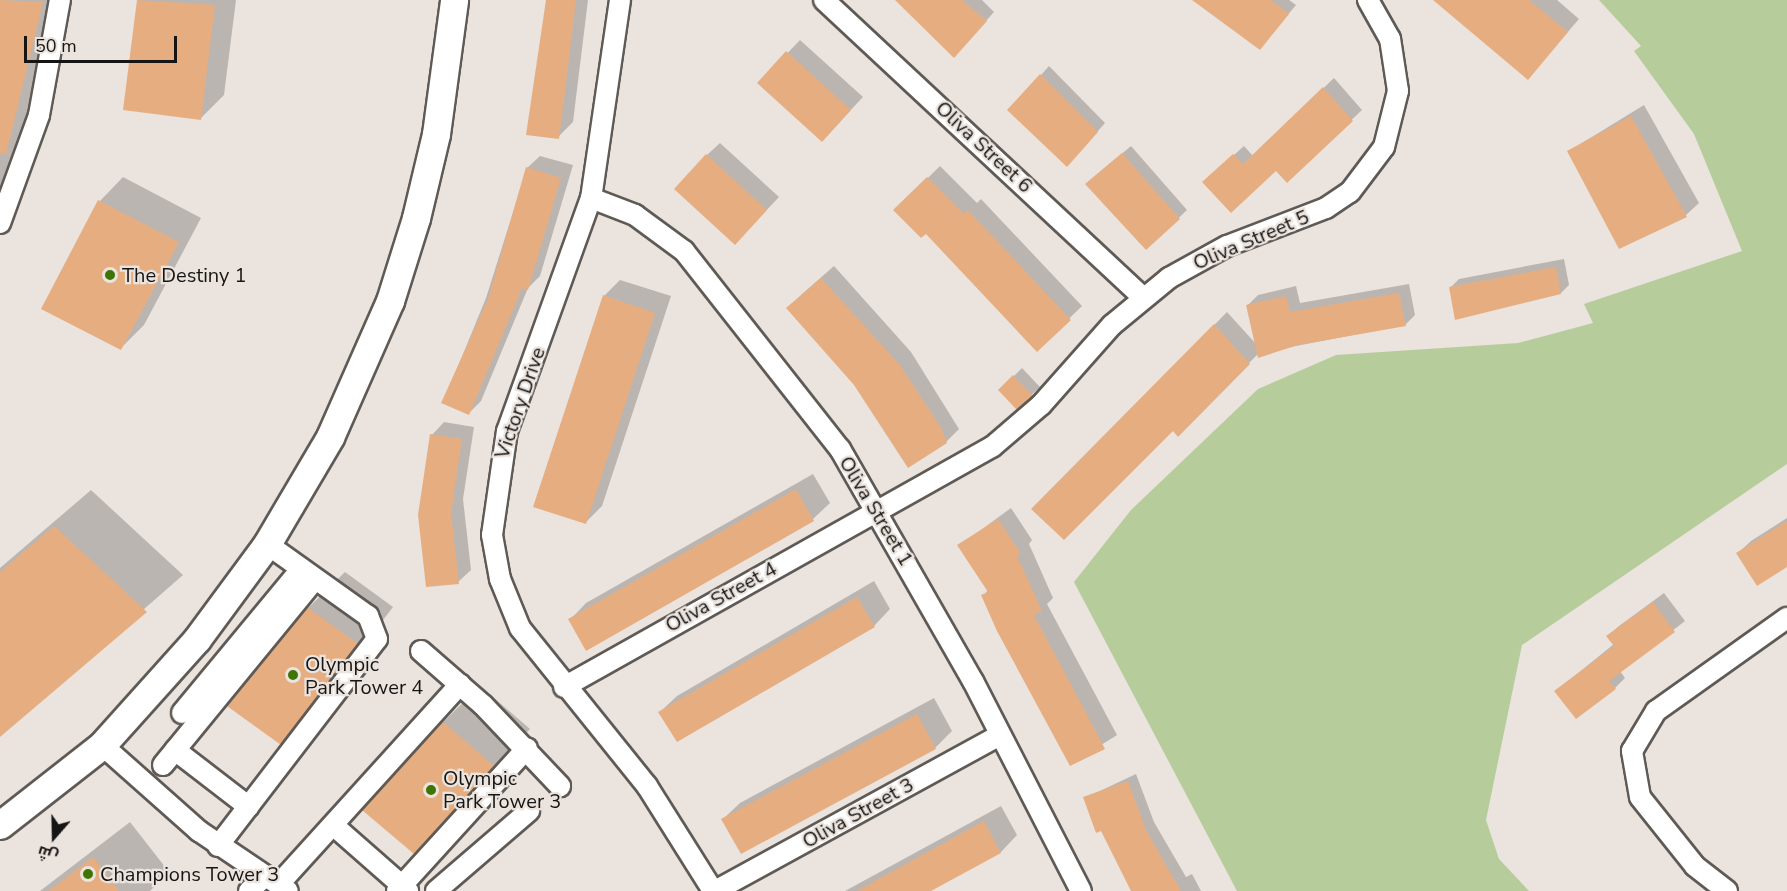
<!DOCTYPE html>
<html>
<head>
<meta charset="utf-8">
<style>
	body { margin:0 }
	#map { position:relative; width:1787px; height:891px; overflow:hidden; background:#eae3de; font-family:"Nunito Sans",Cairo,sans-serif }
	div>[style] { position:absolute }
	.green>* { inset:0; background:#b6cd9b }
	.shadow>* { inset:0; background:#0003 }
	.building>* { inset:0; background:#e6ae80 }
	.roads { filter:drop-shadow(2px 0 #5f5a55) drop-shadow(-2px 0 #5f5a55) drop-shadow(0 2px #5f5a55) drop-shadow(0 -2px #5f5a55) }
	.street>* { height:20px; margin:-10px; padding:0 10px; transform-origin:10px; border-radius:10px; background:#fff }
	.secondary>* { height:27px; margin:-13.5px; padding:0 13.5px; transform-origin:13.5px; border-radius:13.5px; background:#fff }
	.dots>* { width:16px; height:16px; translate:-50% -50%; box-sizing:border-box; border:3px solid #eae3de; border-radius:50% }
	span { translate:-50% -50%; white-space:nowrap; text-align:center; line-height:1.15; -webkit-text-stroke:4.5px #eae3de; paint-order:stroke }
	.street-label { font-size:20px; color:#171513 }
	.poi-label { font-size:20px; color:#171513 }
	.left { translate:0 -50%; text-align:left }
	.north { position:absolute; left:24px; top:807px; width:60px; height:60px; -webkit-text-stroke:4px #eae3de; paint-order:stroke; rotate:200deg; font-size:16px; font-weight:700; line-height:24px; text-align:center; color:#171513 }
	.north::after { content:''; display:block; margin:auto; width:21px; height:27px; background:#171513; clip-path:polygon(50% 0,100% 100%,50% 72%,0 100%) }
	.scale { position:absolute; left:24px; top:36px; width:153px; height:27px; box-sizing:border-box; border:3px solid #171513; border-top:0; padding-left:8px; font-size:18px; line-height:21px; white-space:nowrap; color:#171513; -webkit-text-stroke:4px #eae3de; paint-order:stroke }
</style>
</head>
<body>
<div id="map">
	<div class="green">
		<div style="clip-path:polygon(1599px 0,1787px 0,1787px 464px,1522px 645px,1486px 820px,1499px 859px,1529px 891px,1237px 891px,1074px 582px,1131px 510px,1258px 389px,1336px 355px,1518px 343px,1593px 323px,1584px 304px,1742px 251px,1694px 134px,1634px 51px,1641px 46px)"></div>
	</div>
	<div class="shadow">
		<div style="clip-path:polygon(0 0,62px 0,17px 183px,0 201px)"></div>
		<div style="clip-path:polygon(138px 0,236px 0,224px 95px,200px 119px,124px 109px)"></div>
		<div style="clip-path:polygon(547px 0,588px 0,573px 122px,558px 137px,528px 133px)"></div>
		<div style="clip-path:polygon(897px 0,982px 0,994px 12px,962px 48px)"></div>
		<div style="clip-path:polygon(1194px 0,1289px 0,1296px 5px,1260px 48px)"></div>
		<div style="clip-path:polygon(1448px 0,1557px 0,1579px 19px,1528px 78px)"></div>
		<div style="clip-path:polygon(800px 40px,863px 97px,834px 128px,759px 83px)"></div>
		<div style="clip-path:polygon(1049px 66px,1105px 123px,1075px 157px,1010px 110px)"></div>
		<div style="clip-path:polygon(1334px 78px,1362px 110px,1287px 181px,1276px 169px,1214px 173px,1244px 146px,1253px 156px)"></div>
		<div style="clip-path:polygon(1644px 105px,1699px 203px,1686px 215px,1619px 247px,1569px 151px)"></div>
		<div style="clip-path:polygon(720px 143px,779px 197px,747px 231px,707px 155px)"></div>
		<div style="clip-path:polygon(1131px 146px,1187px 210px,1147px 248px,1095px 176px)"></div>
		<div style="clip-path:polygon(540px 156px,573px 165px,540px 276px,528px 288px,481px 401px,469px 413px,443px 403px,486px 298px,527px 168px)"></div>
		<div style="clip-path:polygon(940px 166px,977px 203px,981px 199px,1082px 306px,1037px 350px,926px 232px,895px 210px)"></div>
		<div style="clip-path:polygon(123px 177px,201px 218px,144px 325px,121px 348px,43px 308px,100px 201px)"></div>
		<div style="clip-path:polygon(1564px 259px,1569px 285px,1561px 293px,1451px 287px,1459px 279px)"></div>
		<div style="clip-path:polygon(834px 266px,911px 352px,959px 429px,946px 442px,801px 295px)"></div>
		<div style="clip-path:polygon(620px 280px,671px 296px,602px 506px,586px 522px,604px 296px)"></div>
		<div style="clip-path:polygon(1409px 284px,1415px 315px,1405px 325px,1259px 353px,1178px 434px,1173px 428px,1034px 509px,1227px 312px,1257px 345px,1247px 306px,1258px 295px,1296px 286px,1300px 303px)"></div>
		<div style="clip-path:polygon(1022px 368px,1040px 387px,1017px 408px,1000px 390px)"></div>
		<div style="clip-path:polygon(444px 422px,474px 427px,463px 499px,471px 570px,458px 582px,432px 435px)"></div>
		<div style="clip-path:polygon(813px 474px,830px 503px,813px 519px,587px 649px,570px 620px,586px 603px)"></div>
		<div style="clip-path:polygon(91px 490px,183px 575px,0 735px,0 568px)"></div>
		<div style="clip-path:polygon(1011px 508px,1032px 540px,1029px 544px,1053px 598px,1047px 604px,1117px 735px,1071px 764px,983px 596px,988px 590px,959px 546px)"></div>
		<div style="clip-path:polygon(1787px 518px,1787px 565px,1738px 553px,1751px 541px)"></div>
		<div style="clip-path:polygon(345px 572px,393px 607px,317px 706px,281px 743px,308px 608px)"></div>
		<div style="clip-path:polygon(874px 581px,890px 609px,874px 626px,660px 712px,677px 696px)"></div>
		<div style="clip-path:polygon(1664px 593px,1685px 621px,1620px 671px,1625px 678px,1615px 688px,1556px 691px,1614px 644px,1608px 636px,1619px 626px)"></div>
		<div style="clip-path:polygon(480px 686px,530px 729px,414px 852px,443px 722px)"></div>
		<div style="clip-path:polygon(934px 698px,952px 731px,935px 748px,741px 852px,723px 819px,740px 803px)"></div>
		<div style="clip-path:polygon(1136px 774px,1154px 822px,1186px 877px,1192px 874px,1201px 891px,1133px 891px,1085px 798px)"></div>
		<div style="clip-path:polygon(1001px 806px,1017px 835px,1001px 852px,928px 891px,845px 891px)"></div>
		<div style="clip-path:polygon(130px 822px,169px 872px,150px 891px,40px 891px)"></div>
	</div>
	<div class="building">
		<div style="clip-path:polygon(0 0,43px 2px,6px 154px,0 153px)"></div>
		<div style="clip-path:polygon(137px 0,215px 5px,201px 120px,123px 110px)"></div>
		<div style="clip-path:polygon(546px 0,576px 0,559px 139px,526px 135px)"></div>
		<div style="clip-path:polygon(895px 0,962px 0,987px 21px,954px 58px)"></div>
		<div style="clip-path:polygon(1192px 0,1271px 0,1289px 14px,1260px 50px)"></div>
		<div style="clip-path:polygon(1433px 0,1529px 0,1568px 32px,1528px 80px)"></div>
		<div style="clip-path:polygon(786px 51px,851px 110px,822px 142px,757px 83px)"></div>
		<div style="clip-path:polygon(1040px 74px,1098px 132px,1067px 167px,1007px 110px)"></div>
		<div style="clip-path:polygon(1323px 87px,1353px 121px,1287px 183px,1276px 171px,1231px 213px,1202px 182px,1233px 154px,1243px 164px)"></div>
		<div style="clip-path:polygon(1631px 116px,1687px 217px,1619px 249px,1567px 151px)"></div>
		<div style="clip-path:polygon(1122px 153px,1180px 219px,1146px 250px,1085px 184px)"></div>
		<div style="clip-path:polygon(706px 154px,767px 210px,735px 245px,674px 189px)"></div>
		<div style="clip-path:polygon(526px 167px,561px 178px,528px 290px,522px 288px,469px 415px,441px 403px,488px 299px)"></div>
		<div style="clip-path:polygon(927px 177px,964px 214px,968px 210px,1071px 320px,1037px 352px,926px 234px,921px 238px,893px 210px)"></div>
		<div style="clip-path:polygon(98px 200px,179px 242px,121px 350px,41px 309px)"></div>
		<div style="clip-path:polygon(1556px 267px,1561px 294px,1455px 320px,1449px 287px)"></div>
		<div style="clip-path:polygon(821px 278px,899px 364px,942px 429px,947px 443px,908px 468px,854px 385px,786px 308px)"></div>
		<div style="clip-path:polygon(1399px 293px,1406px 326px,1298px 345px,1258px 358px,1246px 305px,1286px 296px,1290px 312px)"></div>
		<div style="clip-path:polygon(603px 295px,655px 313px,586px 524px,533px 507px)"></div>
		<div style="clip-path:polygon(1214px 324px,1250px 364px,1178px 437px,1173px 431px,1064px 540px,1031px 509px)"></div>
		<div style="clip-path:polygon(1013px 375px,1033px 396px,1017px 410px,998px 390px)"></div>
		<div style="clip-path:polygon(430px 434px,462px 439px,451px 513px,459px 584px,426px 587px,418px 515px)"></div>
		<div style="clip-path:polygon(796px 489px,814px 521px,586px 651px,568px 619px)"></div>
		<div style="clip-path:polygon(998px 519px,1021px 554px,1017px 556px,1042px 611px,1034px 615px,1105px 749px,1070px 766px,997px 631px,981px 595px,988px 592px,957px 545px)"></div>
		<div style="clip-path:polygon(1787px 521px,1787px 567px,1757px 586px,1736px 553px)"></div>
		<div style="clip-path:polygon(54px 526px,147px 612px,0 737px,0 572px)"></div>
		<div style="clip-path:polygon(857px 597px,875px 627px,677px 742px,658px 712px)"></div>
		<div style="clip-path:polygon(1653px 602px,1675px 632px,1609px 681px,1616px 689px,1576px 719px,1554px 691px,1614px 646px,1606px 636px)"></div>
		<div style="clip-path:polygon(307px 607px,358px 644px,281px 745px,227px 706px)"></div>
		<div style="clip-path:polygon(917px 714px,936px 749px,741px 854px,721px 819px)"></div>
		<div style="clip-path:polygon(442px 721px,494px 766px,414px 854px,362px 810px)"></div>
		<div style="clip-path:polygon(1128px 781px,1146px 830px,1181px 891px,1131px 891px,1101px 831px,1096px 833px,1083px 797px)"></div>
		<div style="clip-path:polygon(984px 821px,1001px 853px,931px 891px,857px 891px)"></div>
		<div style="clip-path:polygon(93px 857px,119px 891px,49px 891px)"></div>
	</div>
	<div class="roads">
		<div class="street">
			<div style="left:620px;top:0;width:200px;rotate:98.3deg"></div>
			<div style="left:591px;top:198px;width:248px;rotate:109.8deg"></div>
			<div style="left:507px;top:431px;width:105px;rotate:98.2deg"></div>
			<div style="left:492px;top:535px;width:45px;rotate:79.7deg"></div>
			<div style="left:500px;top:579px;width:53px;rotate:67.8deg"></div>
			<div style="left:520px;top:628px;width:203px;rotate:51.2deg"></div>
			<div style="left:647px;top:786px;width:124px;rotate:57.8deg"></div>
			<div style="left:824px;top:0;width:435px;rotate:43deg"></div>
			<div style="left:591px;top:198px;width:47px;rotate:21.1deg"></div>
			<div style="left:635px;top:215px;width:61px;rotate:36.3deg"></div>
			<div style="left:684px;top:251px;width:252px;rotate:51.8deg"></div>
			<div style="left:840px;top:449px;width:267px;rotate:60.2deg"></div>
			<div style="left:973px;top:681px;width:236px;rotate:62.8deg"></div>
			<div style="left:0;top:223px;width:115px;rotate:-70.1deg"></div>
			<div style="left:39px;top:115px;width:117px;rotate:-79.7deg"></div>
			<div style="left:421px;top:651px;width:82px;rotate:41.1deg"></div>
			<div style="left:483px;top:705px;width:112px;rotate:46.5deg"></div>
			<div style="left:564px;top:687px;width:491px;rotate:-29.3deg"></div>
			<div style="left:992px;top:447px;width:65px;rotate:-40.6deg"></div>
			<div style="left:1041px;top:405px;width:107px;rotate:-48.4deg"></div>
			<div style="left:1112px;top:325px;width:74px;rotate:-39.5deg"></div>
			<div style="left:1169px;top:278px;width:66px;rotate:-28.9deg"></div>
			<div style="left:1227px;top:246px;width:106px;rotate:-21deg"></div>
			<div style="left:1326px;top:208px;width:29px;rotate:-34deg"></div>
			<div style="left:1350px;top:192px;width:56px;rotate:-52.9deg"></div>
			<div style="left:1384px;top:147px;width:58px;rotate:-76deg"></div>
			<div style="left:1398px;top:91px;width:53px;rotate:-98.7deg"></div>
			<div style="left:1390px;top:39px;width:45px;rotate:-119.4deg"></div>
			<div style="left:182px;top:713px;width:187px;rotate:-50.4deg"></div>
			<div style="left:102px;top:745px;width:130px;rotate:41.6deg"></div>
			<div style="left:199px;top:831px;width:107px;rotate:34deg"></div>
			<div style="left:175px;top:750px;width:93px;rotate:37.6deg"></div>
			<div style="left:163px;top:765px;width:240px;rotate:-50.7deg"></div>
			<div style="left:333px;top:825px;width:100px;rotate:41.3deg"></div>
			<div style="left:218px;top:846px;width:261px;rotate:-52.5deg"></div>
			<div style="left:377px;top:639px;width:25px;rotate:-111deg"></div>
			<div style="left:368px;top:616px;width:124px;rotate:-144.5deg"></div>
			<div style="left:278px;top:885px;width:271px;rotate:-47.8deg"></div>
			<div style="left:249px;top:891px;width:21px;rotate:-43deg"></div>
			<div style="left:397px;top:891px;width:193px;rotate:-47.7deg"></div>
			<div style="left:436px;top:891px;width:123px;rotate:-40.7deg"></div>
			<div style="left:715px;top:891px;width:325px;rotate:-28.7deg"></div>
			<div style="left:1727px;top:891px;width:41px;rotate:-142deg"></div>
			<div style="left:1695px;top:866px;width:88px;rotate:-128.6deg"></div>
			<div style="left:1640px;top:797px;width:47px;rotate:-99.9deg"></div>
			<div style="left:1632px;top:751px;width:47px;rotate:-59deg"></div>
			<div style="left:1656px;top:711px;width:161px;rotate:-35.4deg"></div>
		</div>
		<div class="secondary">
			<div style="left:0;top:825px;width:130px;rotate:-38.1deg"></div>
			<div style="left:102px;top:745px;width:142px;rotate:-48.1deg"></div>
			<div style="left:197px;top:639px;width:118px;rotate:-53.6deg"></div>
			<div style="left:267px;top:544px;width:124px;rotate:-59.5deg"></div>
			<div style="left:330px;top:437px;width:149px;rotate:-66.2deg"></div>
			<div style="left:390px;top:301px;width:87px;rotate:-72.6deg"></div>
			<div style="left:416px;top:218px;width:86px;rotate:-76.6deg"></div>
			<div style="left:436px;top:134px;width:135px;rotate:-82.3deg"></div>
		</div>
	</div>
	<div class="dots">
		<div style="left:110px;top:275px;background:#3f7502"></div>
		<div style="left:293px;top:675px;background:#3f7502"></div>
		<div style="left:431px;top:790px;background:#3f7502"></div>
		<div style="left:88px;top:874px;background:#3f7502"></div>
	</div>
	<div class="street-label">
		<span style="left:984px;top:147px;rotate:43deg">Oliva Street 6</span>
		<span style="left:1251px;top:240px;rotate:-23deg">Oliva Street 5</span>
		<span style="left:520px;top:403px;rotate:-71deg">Victory Drive</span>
		<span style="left:876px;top:511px;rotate:59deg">Oliva Street 1</span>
		<span style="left:721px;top:597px;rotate:-29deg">Oliva Street 4</span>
		<span style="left:858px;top:813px;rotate:-29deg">Oliva Street 3</span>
	</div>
	<div class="poi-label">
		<span class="left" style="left:122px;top:275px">The Destiny 1</span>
		<span class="left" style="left:305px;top:676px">Olympic<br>Park Tower 4</span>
		<span class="left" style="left:443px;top:790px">Olympic<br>Park Tower 3</span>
		<span class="left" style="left:100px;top:874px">Champions Tower 3</span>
	</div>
	<div class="north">ش</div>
	<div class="scale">50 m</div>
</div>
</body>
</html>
